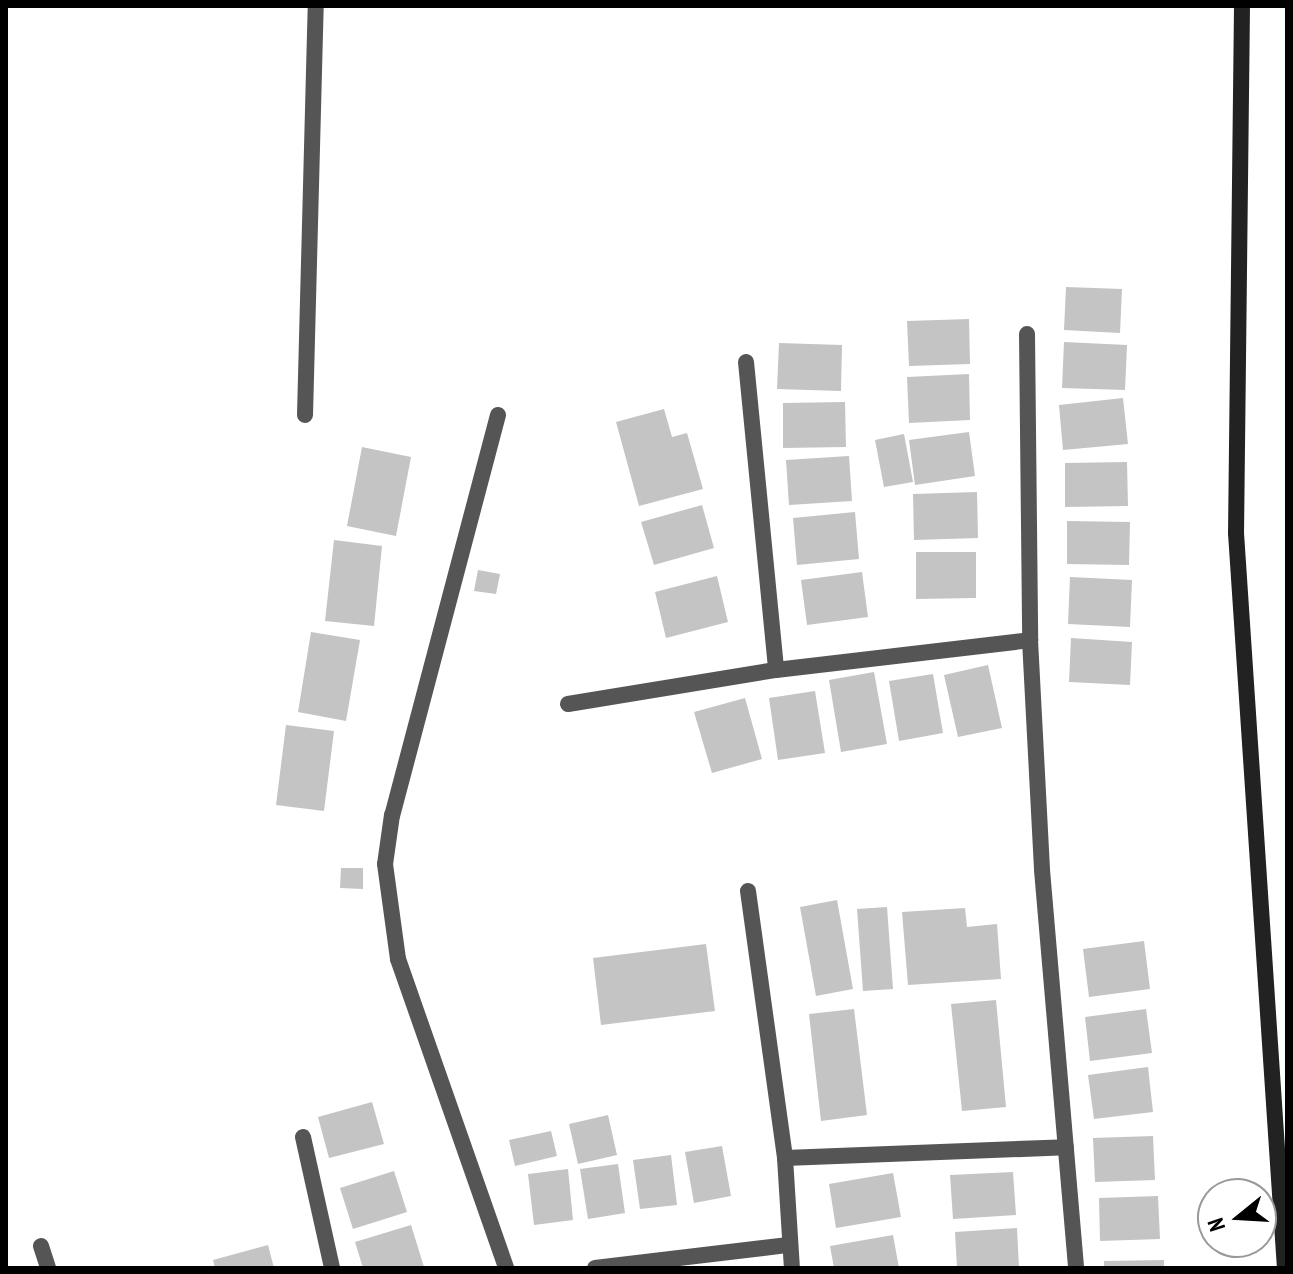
<!DOCTYPE html>
<html>
<head>
<meta charset="utf-8">
<style>
	body { margin:0 }
	#map { position:relative; width:1293px; height:1274px; overflow:hidden; background:#fff; font-family:"PT Sans Narrow",sans-serif }
	div>[style] { position:absolute }
	.building>* { inset:0; background:#c4c4c4 }
	.street>* { height:16px; margin:-8px; padding:0 8px; transform-origin:8px; border-radius:8px; background:#555 }
	.secondary>* { height:16px; margin:-8px; padding:0 8px; transform-origin:8px; border-radius:8px; background:#222 }
	span { translate:-50% -50%; white-space:nowrap; text-align:center; line-height:1.15; -webkit-text-stroke:6px #fff; paint-order:stroke }
	.frame { position:absolute; inset:0; border:8px solid #000; pointer-events:none }
	.north { position:absolute; left:1197px; top:1178px; width:80px; height:80px; box-sizing:border-box; background:#fff; border:2px solid #999; border-radius:50%; rotate:252deg; font-size:22px; font-weight:700; line-height:32px; text-align:center; color:#000 }
	.north::after { content:''; display:block; margin:auto; width:28px; height:36px; background:#000; clip-path:polygon(50% 0,100% 100%,50% 72%,0 100%) }
</style>
</head>
<body>
<div id="map">
	<div class="building">
		<div style="clip-path:polygon(1066px 287px,1122px 289px,1120px 333px,1064px 330px)"></div>
		<div style="clip-path:polygon(969px 319px,970px 364px,909px 366px,907px 321px)"></div>
		<div style="clip-path:polygon(1064px 342px,1127px 345px,1125px 390px,1062px 388px)"></div>
		<div style="clip-path:polygon(779px 343px,842px 345px,841px 391px,777px 389px)"></div>
		<div style="clip-path:polygon(969px 374px,970px 420px,909px 423px,907px 377px)"></div>
		<div style="clip-path:polygon(1123px 398px,1128px 444px,1063px 450px,1059px 405px)"></div>
		<div style="clip-path:polygon(845px 402px,846px 447px,783px 448px,783px 403px)"></div>
		<div style="clip-path:polygon(664px 409px,672px 437px,687px 433px,703px 489px,639px 506px,616px 422px)"></div>
		<div style="clip-path:polygon(969px 432px,975px 476px,915px 485px,909px 440px)"></div>
		<div style="clip-path:polygon(904px 434px,913px 482px,884px 487px,875px 440px)"></div>
		<div style="clip-path:polygon(362px 447px,411px 457px,396px 536px,347px 526px)"></div>
		<div style="clip-path:polygon(849px 456px,852px 501px,789px 505px,786px 460px)"></div>
		<div style="clip-path:polygon(1127px 462px,1128px 506px,1065px 507px,1065px 463px)"></div>
		<div style="clip-path:polygon(977px 492px,978px 538px,914px 540px,913px 494px)"></div>
		<div style="clip-path:polygon(702px 505px,714px 548px,654px 565px,641px 522px)"></div>
		<div style="clip-path:polygon(855px 512px,859px 559px,797px 565px,793px 518px)"></div>
		<div style="clip-path:polygon(1067px 521px,1130px 522px,1129px 565px,1067px 564px)"></div>
		<div style="clip-path:polygon(334px 540px,382px 546px,374px 626px,325px 621px)"></div>
		<div style="clip-path:polygon(916px 552px,976px 552px,976px 598px,916px 599px)"></div>
		<div style="clip-path:polygon(478px 570px,500px 574px,496px 594px,474px 591px)"></div>
		<div style="clip-path:polygon(862px 572px,868px 617px,807px 625px,801px 580px)"></div>
		<div style="clip-path:polygon(717px 576px,728px 622px,666px 638px,655px 592px)"></div>
		<div style="clip-path:polygon(1070px 577px,1132px 580px,1130px 627px,1068px 624px)"></div>
		<div style="clip-path:polygon(311px 632px,360px 640px,346px 721px,298px 712px)"></div>
		<div style="clip-path:polygon(1071px 638px,1132px 642px,1130px 685px,1069px 682px)"></div>
		<div style="clip-path:polygon(988px 665px,1002px 728px,958px 737px,944px 675px)"></div>
		<div style="clip-path:polygon(874px 672px,887px 744px,841px 752px,829px 680px)"></div>
		<div style="clip-path:polygon(933px 674px,943px 733px,899px 741px,889px 681px)"></div>
		<div style="clip-path:polygon(815px 691px,825px 753px,778px 760px,769px 698px)"></div>
		<div style="clip-path:polygon(745px 698px,762px 759px,712px 773px,694px 712px)"></div>
		<div style="clip-path:polygon(286px 725px,334px 731px,324px 811px,276px 805px)"></div>
		<div style="clip-path:polygon(341px 868px,363px 868px,363px 889px,340px 888px)"></div>
		<div style="clip-path:polygon(837px 900px,853px 989px,816px 996px,800px 907px)"></div>
		<div style="clip-path:polygon(887px 907px,893px 989px,863px 991px,857px 909px)"></div>
		<div style="clip-path:polygon(965px 908px,967px 927px,997px 924px,1001px 979px,908px 985px,902px 912px)"></div>
		<div style="clip-path:polygon(1144px 941px,1150px 989px,1089px 997px,1083px 949px)"></div>
		<div style="clip-path:polygon(706px 944px,715px 1011px,601px 1025px,593px 958px)"></div>
		<div style="clip-path:polygon(996px 1000px,1006px 1107px,962px 1111px,951px 1004px)"></div>
		<div style="clip-path:polygon(854px 1009px,867px 1115px,821px 1121px,809px 1014px)"></div>
		<div style="clip-path:polygon(1146px 1009px,1152px 1053px,1090px 1061px,1085px 1017px)"></div>
		<div style="clip-path:polygon(1148px 1067px,1153px 1112px,1094px 1119px,1088px 1075px)"></div>
		<div style="clip-path:polygon(372px 1102px,384px 1144px,329px 1158px,318px 1117px)"></div>
		<div style="clip-path:polygon(608px 1115px,617px 1155px,578px 1164px,569px 1124px)"></div>
		<div style="clip-path:polygon(551px 1131px,557px 1156px,515px 1166px,509px 1140px)"></div>
		<div style="clip-path:polygon(1153px 1136px,1155px 1180px,1095px 1182px,1093px 1138px)"></div>
		<div style="clip-path:polygon(722px 1146px,731px 1196px,694px 1203px,685px 1152px)"></div>
		<div style="clip-path:polygon(671px 1155px,677px 1205px,640px 1209px,633px 1160px)"></div>
		<div style="clip-path:polygon(618px 1164px,625px 1213px,588px 1219px,580px 1169px)"></div>
		<div style="clip-path:polygon(568px 1169px,573px 1220px,534px 1225px,528px 1174px)"></div>
		<div style="clip-path:polygon(394px 1171px,407px 1212px,353px 1229px,340px 1188px)"></div>
		<div style="clip-path:polygon(1013px 1172px,1016px 1215px,953px 1219px,950px 1175px)"></div>
		<div style="clip-path:polygon(893px 1173px,901px 1217px,836px 1228px,829px 1184px)"></div>
		<div style="clip-path:polygon(1158px 1196px,1160px 1239px,1100px 1241px,1099px 1198px)"></div>
		<div style="clip-path:polygon(411px 1225px,424px 1267px,363px 1268px,355px 1242px)"></div>
		<div style="clip-path:polygon(1017px 1228px,1019px 1268px,957px 1268px,955px 1232px)"></div>
		<div style="clip-path:polygon(893px 1235px,899px 1268px,834px 1268px,830px 1246px)"></div>
		<div style="clip-path:polygon(268px 1245px,274px 1268px,215px 1268px,213px 1260px)"></div>
		<div style="clip-path:polygon(1164px 1260px,1164px 1268px,1104px 1268px,1104px 1261px)"></div>
	</div>
	<div class="street">
		<div style="left:1027px;top:334px;width:306px;rotate:89.4deg"></div>
		<div style="left:1030px;top:640px;width:230px;rotate:87deg"></div>
		<div style="left:1042px;top:870px;width:399px;rotate:85.1deg"></div>
		<div style="left:746px;top:362px;width:309px;rotate:84.4deg"></div>
		<div style="left:305px;top:415px;width:409px;rotate:-88.5deg"></div>
		<div style="left:498px;top:415px;width:414px;rotate:104.8deg"></div>
		<div style="left:392px;top:815px;width:49px;rotate:98.1deg"></div>
		<div style="left:385px;top:864px;width:96px;rotate:82.2deg"></div>
		<div style="left:398px;top:959px;width:327px;rotate:70.7deg"></div>
		<div style="left:568px;top:704px;width:211px;rotate:-9.3deg"></div>
		<div style="left:776px;top:670px;width:256px;rotate:-6.7deg"></div>
		<div style="left:748px;top:891px;width:270px;rotate:82.1deg"></div>
		<div style="left:785px;top:1158px;width:110px;rotate:86.4deg"></div>
		<div style="left:303px;top:1137px;width:134px;rotate:77.5deg"></div>
		<div style="left:785px;top:1158px;width:281px;rotate:-2.2deg"></div>
		<div style="left:41px;top:1246px;width:23px;rotate:72deg"></div>
		<div style="left:595px;top:1268px;width:195px;rotate:-6.8deg"></div>
	</div>
	<div class="secondary">
		<div style="left:1242px;top:6px;width:527px;rotate:90.65deg"></div>
		<div style="left:1236px;top:533px;width:737px;rotate:86.19deg"></div>
	</div>
	<div class="frame"></div>
	<div class="north">N</div>
</div>
</body>
</html>
